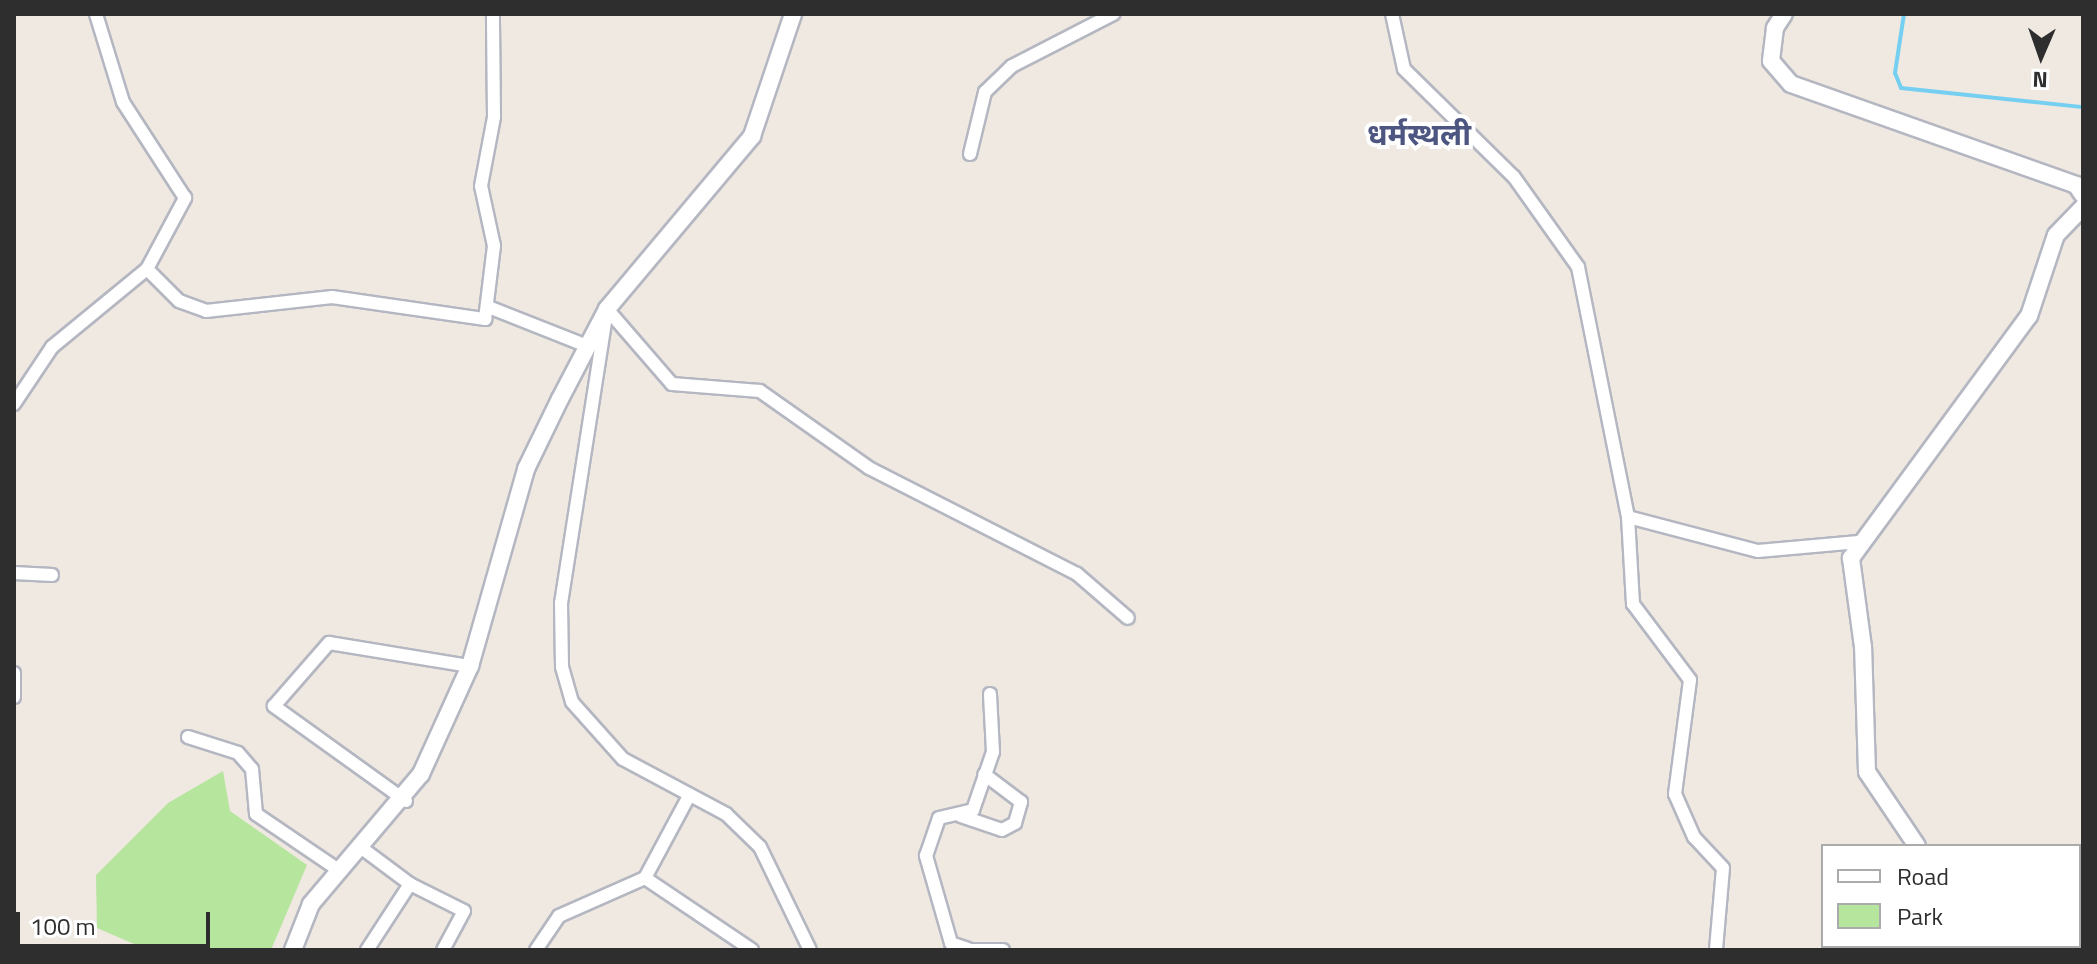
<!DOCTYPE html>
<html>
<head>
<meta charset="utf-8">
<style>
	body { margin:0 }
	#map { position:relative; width:2097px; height:964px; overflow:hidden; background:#efe9e1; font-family:"Titillium Web","Noto Sans Devanagari",sans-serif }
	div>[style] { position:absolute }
	.green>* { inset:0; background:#b6e59e }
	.stream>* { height:4px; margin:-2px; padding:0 2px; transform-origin:2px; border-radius:2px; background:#75cff0 }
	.roads { filter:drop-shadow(2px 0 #b4b7c1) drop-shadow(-2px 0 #b4b7c1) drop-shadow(0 2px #b4b7c1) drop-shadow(0 -2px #b4b7c1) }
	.street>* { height:12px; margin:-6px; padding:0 6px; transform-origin:6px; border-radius:6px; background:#fff }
	.secondary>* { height:16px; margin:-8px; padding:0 8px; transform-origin:8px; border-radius:8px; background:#fff }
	span { translate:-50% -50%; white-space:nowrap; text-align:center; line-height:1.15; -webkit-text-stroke:8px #fff; paint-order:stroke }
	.district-label { font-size:30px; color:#4d5680; font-weight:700 }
	.frame { position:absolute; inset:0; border:16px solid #2e2e2e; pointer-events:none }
	.legend { position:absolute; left:1821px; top:844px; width:260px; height:104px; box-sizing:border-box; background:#fff; border:2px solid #ababab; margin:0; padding:10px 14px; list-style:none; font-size:24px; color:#2e2e2e }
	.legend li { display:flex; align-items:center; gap:16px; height:40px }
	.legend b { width:40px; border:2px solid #ababab }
	.north { position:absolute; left:2001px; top:16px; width:80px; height:80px; -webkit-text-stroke:6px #fff; paint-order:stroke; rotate:182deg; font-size:22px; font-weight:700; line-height:32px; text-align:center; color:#2e2e2e }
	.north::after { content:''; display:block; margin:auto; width:28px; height:36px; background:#2e2e2e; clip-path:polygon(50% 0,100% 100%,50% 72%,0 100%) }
	.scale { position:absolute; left:16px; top:912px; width:194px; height:36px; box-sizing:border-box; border:4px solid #2e2e2e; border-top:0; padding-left:10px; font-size:24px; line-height:28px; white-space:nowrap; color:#2e2e2e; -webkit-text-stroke:6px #fff; paint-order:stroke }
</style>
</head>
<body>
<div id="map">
	<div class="green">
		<div style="clip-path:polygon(223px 771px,230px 811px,307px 865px,271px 950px,148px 950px,97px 928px,96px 875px,168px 803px)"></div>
	</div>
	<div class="stream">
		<div style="left:1904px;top:14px;width:60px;rotate:98.7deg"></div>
		<div style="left:1895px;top:73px;width:16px;rotate:68deg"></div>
		<div style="left:1901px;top:88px;width:183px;rotate:6deg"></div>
	</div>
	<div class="roads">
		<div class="street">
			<div style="left:1392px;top:14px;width:56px;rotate:77.7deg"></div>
			<div style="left:1404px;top:69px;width:154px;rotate:44.5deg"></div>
			<div style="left:1514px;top:177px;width:110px;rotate:54.6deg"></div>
			<div style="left:1578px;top:267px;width:255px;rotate:78.7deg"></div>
			<div style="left:1628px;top:517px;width:134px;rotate:14.7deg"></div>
			<div style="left:1758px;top:551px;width:101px;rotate:-5.1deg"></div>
			<div style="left:970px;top:154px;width:64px;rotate:-76.4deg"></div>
			<div style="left:985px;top:92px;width:37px;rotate:-44deg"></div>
			<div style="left:1012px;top:66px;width:114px;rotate:-27.2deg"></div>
			<div style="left:147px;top:269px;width:45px;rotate:45deg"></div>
			<div style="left:179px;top:301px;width:29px;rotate:20deg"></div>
			<div style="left:206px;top:311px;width:127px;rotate:-6.3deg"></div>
			<div style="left:332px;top:297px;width:155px;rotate:8.2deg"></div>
			<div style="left:485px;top:319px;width:74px;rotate:-83deg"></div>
			<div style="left:494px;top:246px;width:61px;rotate:-102.2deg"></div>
			<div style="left:481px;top:186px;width:70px;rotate:-79.3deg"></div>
			<div style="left:494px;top:117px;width:103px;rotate:-90.6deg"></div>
			<div style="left:491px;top:308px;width:103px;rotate:21.6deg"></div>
			<div style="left:607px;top:309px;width:99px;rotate:49.1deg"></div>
			<div style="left:672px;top:384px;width:88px;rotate:4.5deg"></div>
			<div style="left:760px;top:391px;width:133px;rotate:35.2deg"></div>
			<div style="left:869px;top:468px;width:233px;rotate:27deg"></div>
			<div style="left:1077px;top:574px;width:67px;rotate:40.8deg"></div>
			<div style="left:606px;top:316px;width:291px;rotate:98.9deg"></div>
			<div style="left:561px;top:603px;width:64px;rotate:89.1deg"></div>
			<div style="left:562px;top:667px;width:36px;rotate:74deg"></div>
			<div style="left:572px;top:702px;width:76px;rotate:48.2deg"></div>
			<div style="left:623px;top:759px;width:117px;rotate:28.1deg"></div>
			<div style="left:726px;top:814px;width:47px;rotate:44.1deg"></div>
			<div style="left:760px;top:847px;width:114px;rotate:64.1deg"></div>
			<div style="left:14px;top:404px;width:69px;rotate:-56.3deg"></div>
			<div style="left:52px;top:347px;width:123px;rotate:-39.4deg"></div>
			<div style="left:147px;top:269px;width:81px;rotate:-61.8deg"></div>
			<div style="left:185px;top:198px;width:114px;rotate:-122.9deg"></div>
			<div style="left:123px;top:102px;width:92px;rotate:-107.1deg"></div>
			<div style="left:1628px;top:517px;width:87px;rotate:86.7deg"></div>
			<div style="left:1633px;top:604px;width:95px;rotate:53.1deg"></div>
			<div style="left:1690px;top:680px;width:115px;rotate:97.5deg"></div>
			<div style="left:1675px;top:794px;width:47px;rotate:66.2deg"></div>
			<div style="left:1694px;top:837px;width:42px;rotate:46.9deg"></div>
			<div style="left:1723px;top:868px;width:82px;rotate:94.9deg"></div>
			<div style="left:14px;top:573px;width:38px;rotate:3deg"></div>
			<div style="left:14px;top:673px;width:24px;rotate:90deg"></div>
			<div style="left:188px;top:737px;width:52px;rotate:17.7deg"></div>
			<div style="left:238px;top:753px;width:21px;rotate:49deg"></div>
			<div style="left:252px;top:769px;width:45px;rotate:84.9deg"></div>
			<div style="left:256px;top:814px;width:102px;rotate:34.2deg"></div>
			<div style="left:406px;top:801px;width:163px;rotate:-144.3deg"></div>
			<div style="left:274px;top:706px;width:84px;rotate:-48.9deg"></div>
			<div style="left:329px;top:643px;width:143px;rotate:9.3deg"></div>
			<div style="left:961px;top:816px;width:43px;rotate:18.9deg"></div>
			<div style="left:1002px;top:830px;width:15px;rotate:-28deg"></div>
			<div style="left:1015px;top:823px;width:22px;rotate:-74deg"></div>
			<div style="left:1021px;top:802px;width:46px;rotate:-142.9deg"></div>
			<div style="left:359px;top:846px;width:64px;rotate:36.7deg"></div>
			<div style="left:410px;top:884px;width:79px;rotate:123.1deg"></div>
			<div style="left:645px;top:878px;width:129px;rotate:33.9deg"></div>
			<div style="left:410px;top:884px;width:60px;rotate:26.6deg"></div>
			<div style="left:464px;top:911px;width:44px;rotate:118.3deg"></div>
			<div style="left:968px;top:949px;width:18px;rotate:-161deg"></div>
			<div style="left:951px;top:943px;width:91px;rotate:-106deg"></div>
			<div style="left:926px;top:856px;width:40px;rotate:-71.1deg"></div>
			<div style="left:939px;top:818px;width:35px;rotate:-13deg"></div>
			<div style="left:973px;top:810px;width:61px;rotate:-71deg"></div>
			<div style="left:993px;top:752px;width:58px;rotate:-93deg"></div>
			<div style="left:536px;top:950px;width:41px;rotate:-55.9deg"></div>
			<div style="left:559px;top:916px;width:94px;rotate:-23.8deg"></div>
			<div style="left:645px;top:878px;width:93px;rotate:-61.8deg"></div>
			<div style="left:968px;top:950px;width:35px"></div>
		</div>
		<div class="secondary">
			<div style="left:1784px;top:14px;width:17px;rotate:123deg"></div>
			<div style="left:1775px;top:28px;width:33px;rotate:97deg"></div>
			<div style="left:1771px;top:61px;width:30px;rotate:49deg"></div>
			<div style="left:1791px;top:84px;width:302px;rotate:19.5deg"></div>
			<div style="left:2076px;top:185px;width:12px;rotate:55deg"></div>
			<div style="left:1917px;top:846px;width:89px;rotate:-124deg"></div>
			<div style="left:1867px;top:772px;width:125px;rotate:-91.8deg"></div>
			<div style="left:1863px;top:647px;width:90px;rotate:-97.7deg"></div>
			<div style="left:1851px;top:558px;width:300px;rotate:-53.7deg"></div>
			<div style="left:2029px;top:316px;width:85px;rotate:-71.6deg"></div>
			<div style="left:2056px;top:235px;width:39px;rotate:-46deg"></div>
			<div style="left:1957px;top:946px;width:4px;rotate:90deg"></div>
			<div style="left:293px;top:950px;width:49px;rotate:-68.6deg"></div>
			<div style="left:311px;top:904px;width:170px;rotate:-49.8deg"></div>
			<div style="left:421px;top:774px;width:119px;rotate:-65.6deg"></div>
			<div style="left:470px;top:666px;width:205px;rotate:-74.1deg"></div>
			<div style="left:526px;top:469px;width:78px;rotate:-64.1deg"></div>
			<div style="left:560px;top:399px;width:102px;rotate:-62.4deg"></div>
			<div style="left:607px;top:309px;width:226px;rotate:-50deg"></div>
			<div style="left:752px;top:136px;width:129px;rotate:-71.4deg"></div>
		</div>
	</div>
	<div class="district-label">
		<span style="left:1419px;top:134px">धर्मस्थली</span>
	</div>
	<div class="frame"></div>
	<ul class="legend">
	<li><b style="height:10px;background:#fff"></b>Road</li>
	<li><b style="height:22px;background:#b6e59e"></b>Park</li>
	</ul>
	<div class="north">N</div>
	<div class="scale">100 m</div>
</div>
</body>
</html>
